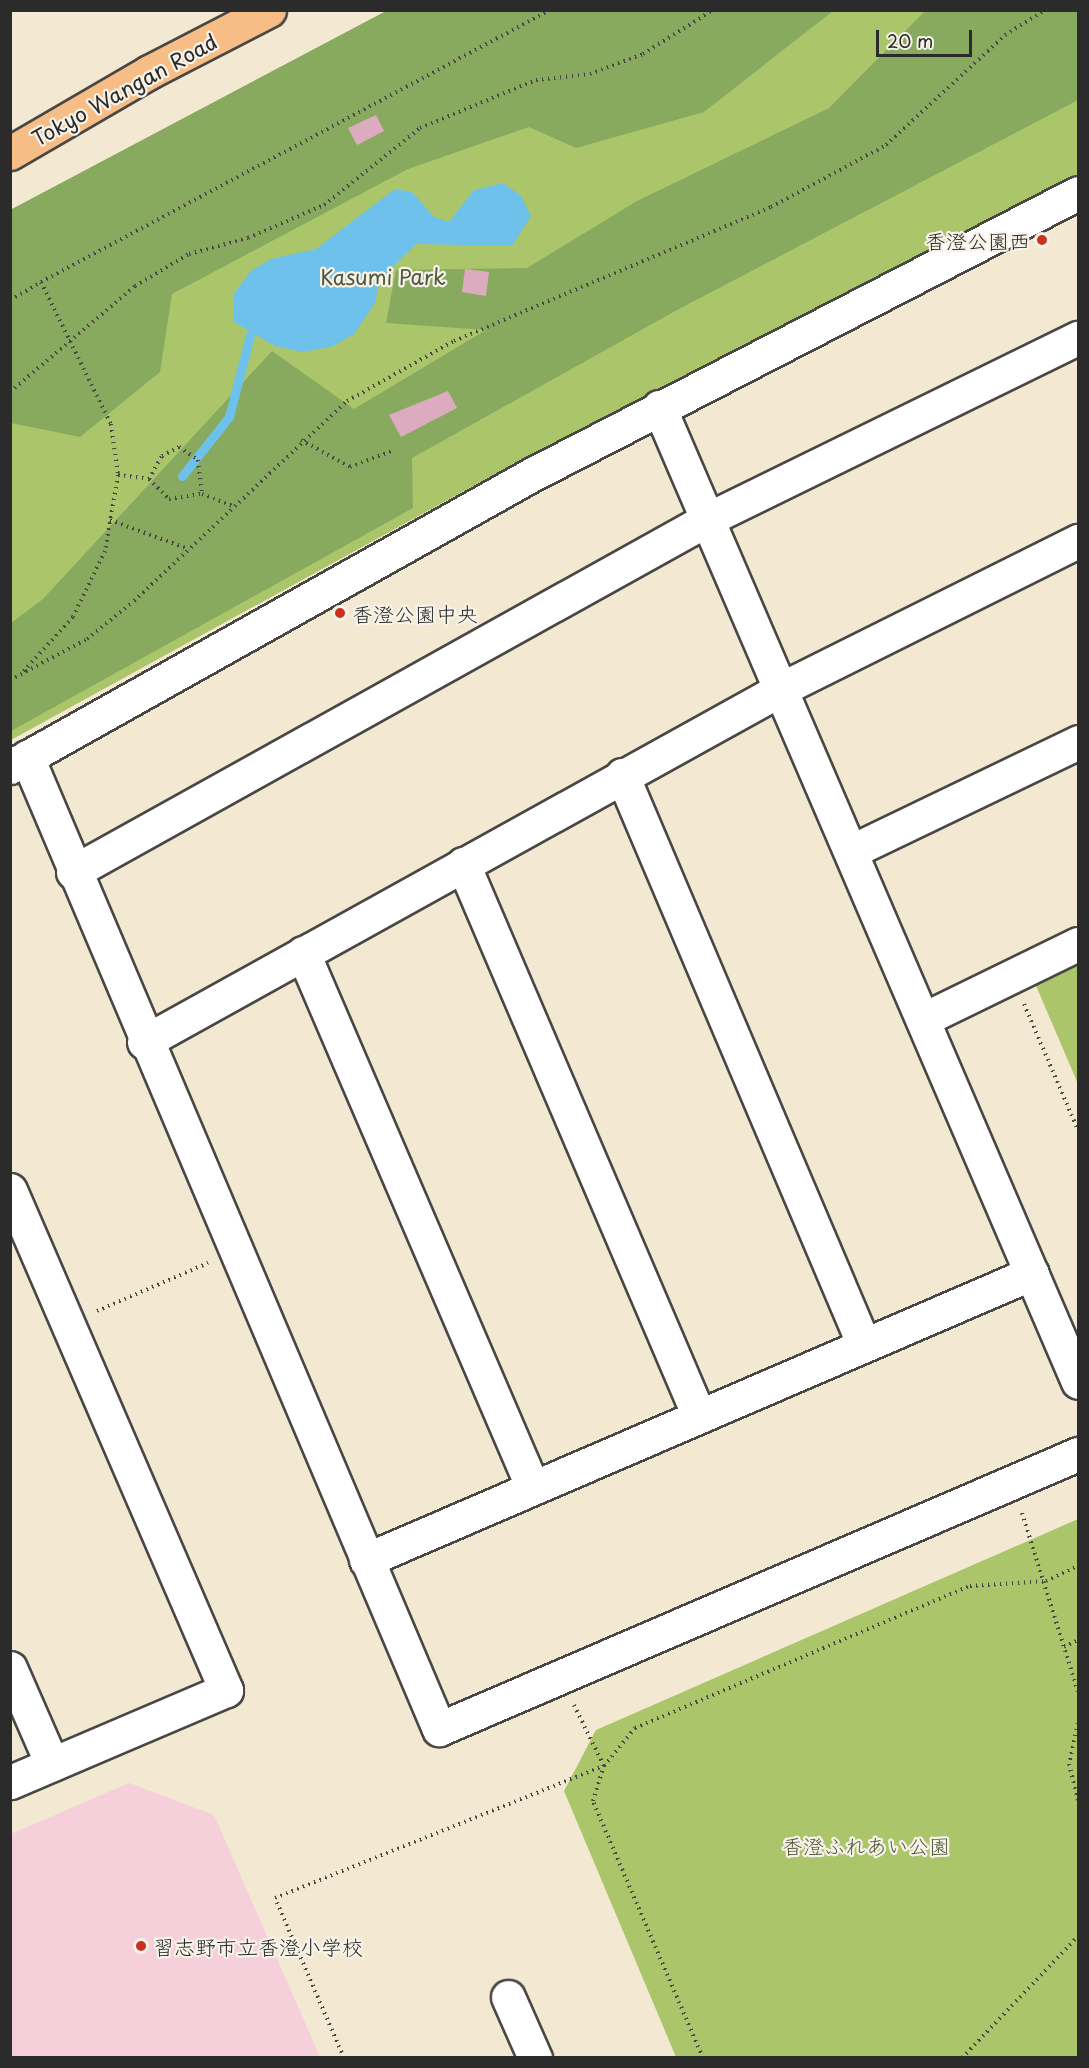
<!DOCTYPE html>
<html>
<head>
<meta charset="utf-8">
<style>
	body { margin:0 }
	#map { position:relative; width:1089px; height:2068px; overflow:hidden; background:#f3e8d2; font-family:"Playpen Sans","Klee One",sans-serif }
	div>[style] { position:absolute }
	.built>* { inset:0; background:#f5cfd9 }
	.green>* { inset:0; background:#abc56a }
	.forest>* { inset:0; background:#88aa5e }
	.water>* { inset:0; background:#6ec1ea }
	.stream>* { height:9px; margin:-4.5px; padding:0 4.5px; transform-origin:4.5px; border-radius:4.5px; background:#6ec1ea }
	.building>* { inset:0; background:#ddabc0 }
	.path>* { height:4px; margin-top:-2px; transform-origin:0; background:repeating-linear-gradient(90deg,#494744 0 1.5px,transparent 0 6px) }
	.roads { filter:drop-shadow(2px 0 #494744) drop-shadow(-2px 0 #494744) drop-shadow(0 2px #494744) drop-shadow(0 -2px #494744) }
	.minor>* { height:33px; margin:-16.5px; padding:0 16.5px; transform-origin:16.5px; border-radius:16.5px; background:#fff }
	.highway>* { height:33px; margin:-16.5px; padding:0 16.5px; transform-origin:16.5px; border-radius:16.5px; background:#f6be86 }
	.dots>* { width:16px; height:16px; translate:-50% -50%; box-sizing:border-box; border:3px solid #f7f3e8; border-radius:50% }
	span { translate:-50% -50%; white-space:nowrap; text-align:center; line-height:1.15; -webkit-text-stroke:4.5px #f7f3e8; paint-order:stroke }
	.street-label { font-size:21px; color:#2b2b2b }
	.poi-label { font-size:21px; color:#2b2b2b }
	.right { translate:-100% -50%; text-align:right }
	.left { translate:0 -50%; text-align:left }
	.park-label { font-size:21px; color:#51593e }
	.frame { position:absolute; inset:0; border:12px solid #2b2b2b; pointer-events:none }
	.scale { position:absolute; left:876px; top:30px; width:96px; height:27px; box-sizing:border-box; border:3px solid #2b2b2b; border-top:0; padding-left:8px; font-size:18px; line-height:21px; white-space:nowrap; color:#2b2b2b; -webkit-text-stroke:4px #f7f3e8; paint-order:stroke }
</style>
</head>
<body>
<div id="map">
	<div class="built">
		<div style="clip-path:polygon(129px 1783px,214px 1815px,320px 2057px,11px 2057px,11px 1834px)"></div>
	</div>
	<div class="green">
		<div style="clip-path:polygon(400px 11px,1078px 11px,1078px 174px,524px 458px,11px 740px,11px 226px)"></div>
		<div style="clip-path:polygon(1078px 961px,1078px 1084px,1034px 981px)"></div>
		<div style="clip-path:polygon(1078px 1519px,1078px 2057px,676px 2057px,564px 1791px,596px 1730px)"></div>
	</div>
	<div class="forest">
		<div style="clip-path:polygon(386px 11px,833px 11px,704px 112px,576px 148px,529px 127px,408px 169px,172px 294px,160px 372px,80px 437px,11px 423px,10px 210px)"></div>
		<div style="clip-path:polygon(1078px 11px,1078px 100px,677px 310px,412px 458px,413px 508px,11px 731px,11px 623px,43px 599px,272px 351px,354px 409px,486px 330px,386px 323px,396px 270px,527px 268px,637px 201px,829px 108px,924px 12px)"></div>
	</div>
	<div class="water">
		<div style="clip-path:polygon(503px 183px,521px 196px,531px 216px,512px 246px,416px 244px,380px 279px,375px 303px,354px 334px,331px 347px,302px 352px,275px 346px,234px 322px,233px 295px,251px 271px,271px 259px,316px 249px,395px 189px,412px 192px,434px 217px,449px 222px,474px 190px)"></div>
	</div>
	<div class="stream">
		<div style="left:182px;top:476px;width:75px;rotate:-51.5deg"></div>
		<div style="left:229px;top:417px;width:85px;rotate:-75.6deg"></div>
	</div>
	<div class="building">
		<div style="clip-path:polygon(376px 115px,384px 131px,357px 145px,348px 128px)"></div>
		<div style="clip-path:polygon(465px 269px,489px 272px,486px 296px,462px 292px)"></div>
		<div style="clip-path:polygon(448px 391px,457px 408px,401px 437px,389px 415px)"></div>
	</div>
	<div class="path">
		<div style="left:41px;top:282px;width:577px;rotate:-28.12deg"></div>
		<div style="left:10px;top:300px;width:36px;rotate:-30deg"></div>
		<div style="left:41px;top:282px;width:158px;rotate:63.8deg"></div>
		<div style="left:111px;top:424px;width:51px;rotate:82.2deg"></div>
		<div style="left:118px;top:475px;width:77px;rotate:99.7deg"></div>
		<div style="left:105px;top:551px;width:73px;rotate:115.9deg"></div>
		<div style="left:73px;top:617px;width:77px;rotate:132.4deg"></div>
		<div style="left:10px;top:392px;width:164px;rotate:-40.3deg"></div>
		<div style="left:135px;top:286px;width:63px;rotate:-30.7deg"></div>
		<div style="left:189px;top:254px;width:61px;rotate:-15.2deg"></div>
		<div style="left:248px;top:238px;width:83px;rotate:-23.5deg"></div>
		<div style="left:324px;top:205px;width:123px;rotate:-38.7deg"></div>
		<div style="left:420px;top:128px;width:126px;rotate:-22.5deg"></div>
		<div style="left:536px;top:80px;width:54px;rotate:-6.3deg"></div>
		<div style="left:590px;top:74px;width:57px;rotate:-20.7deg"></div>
		<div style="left:643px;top:54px;width:83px;rotate:-32.2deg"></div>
		<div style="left:301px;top:440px;width:56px;rotate:28.9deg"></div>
		<div style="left:350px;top:467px;width:45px;rotate:-20.9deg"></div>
		<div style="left:118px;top:475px;width:31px;rotate:7deg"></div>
		<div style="left:149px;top:479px;width:28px;rotate:45deg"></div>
		<div style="left:169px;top:499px;width:33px;rotate:-9deg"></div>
		<div style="left:202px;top:494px;width:33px;rotate:21deg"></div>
		<div style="left:149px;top:479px;width:26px;rotate:-61deg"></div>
		<div style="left:162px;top:456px;width:19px;rotate:-28deg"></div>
		<div style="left:179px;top:447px;width:23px;rotate:34deg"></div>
		<div style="left:198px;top:460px;width:34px;rotate:83deg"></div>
		<div style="left:110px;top:520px;width:84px;rotate:20.2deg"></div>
		<div style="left:10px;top:680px;width:87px;rotate:-28deg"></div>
		<div style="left:87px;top:639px;width:60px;rotate:-39deg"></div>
		<div style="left:134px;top:601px;width:292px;rotate:-43.2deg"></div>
		<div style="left:347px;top:401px;width:123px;rotate:-29.3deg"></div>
		<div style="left:454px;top:341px;width:344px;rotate:-22.9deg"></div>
		<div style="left:771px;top:207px;width:131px;rotate:-28.3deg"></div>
		<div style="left:886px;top:145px;width:162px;rotate:-42.7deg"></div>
		<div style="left:1005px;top:35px;width:47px;rotate:-32deg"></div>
		<div style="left:1024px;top:1004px;width:137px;rotate:66.8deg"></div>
		<div style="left:97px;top:1311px;width:121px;rotate:-23.4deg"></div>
		<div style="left:1022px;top:1513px;width:188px;rotate:72.6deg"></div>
		<div style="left:1064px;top:1647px;width:16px;rotate:-27deg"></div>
		<div style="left:574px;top:1705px;width:68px;rotate:63.8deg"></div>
		<div style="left:1078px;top:1723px;width:42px;rotate:102.4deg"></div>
		<div style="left:1069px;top:1764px;width:37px;rotate:76deg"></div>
		<div style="left:344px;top:2058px;width:174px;rotate:-113.3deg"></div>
		<div style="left:275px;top:1898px;width:354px;rotate:-21.9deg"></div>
		<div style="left:703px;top:2058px;width:280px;rotate:-113.2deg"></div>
		<div style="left:593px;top:1801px;width:37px;rotate:-73deg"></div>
		<div style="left:604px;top:1766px;width:49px;rotate:-50.8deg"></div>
		<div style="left:635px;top:1728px;width:364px;rotate:-23deg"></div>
		<div style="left:970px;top:1586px;width:76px;rotate:-3.8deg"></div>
		<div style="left:1046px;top:1581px;width:35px;rotate:-25deg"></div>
		<div style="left:962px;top:2058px;width:168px;rotate:-46.4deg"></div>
	</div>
	<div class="roads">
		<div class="minor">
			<div style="left:659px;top:407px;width:1061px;rotate:66.74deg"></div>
			<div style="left:27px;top:757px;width:1056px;rotate:67.03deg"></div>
			<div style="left:439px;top:1729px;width:696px;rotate:-23.29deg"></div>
			<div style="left:10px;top:767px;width:597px;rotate:-29.27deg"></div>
			<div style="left:531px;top:475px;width:615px;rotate:-27.27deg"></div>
			<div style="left:622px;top:775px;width:619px;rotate:67deg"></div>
			<div style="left:854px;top:850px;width:249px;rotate:-25.7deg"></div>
			<div style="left:463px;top:864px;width:600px;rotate:66.85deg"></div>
			<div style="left:73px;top:872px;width:727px;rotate:-29.07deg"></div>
			<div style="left:708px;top:519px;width:412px;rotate:-26.1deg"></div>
			<div style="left:303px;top:953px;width:582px;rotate:66.74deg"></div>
			<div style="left:924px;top:1019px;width:171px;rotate:-26deg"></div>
			<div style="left:144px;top:1042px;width:731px;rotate:-28.99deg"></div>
			<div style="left:783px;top:688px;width:330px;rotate:-26.5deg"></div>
			<div style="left:10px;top:1190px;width:545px;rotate:66.64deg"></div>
			<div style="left:226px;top:1690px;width:235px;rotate:156.9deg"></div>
			<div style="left:366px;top:1560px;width:725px;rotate:-23.31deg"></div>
			<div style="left:10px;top:1668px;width:105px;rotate:66.4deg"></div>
			<div style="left:508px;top:1997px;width:67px;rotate:66.1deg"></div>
		</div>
		<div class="highway">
			<div style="left:10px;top:153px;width:161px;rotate:-30.2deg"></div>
			<div style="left:149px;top:72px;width:135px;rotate:-27.3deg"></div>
		</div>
	</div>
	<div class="dots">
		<div style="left:1042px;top:240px;background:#c8321e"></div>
		<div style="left:340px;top:613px;background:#c8321e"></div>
		<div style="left:141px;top:1946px;background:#c8321e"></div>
	</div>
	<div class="street-label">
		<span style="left:124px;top:89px;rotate:-29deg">Tokyo Wangan Road</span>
	</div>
	<div class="poi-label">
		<span class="right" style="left:1030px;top:240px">香澄公園西</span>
		<span class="left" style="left:352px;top:613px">香澄公園中央</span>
		<span class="left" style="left:153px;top:1946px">習志野市立香澄小学校</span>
	</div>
	<div class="park-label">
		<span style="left:383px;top:276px">Kasumi Park</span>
		<span style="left:866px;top:1845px">香澄ふれあい公園</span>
	</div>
	<div class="frame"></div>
	<div class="scale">20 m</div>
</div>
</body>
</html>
